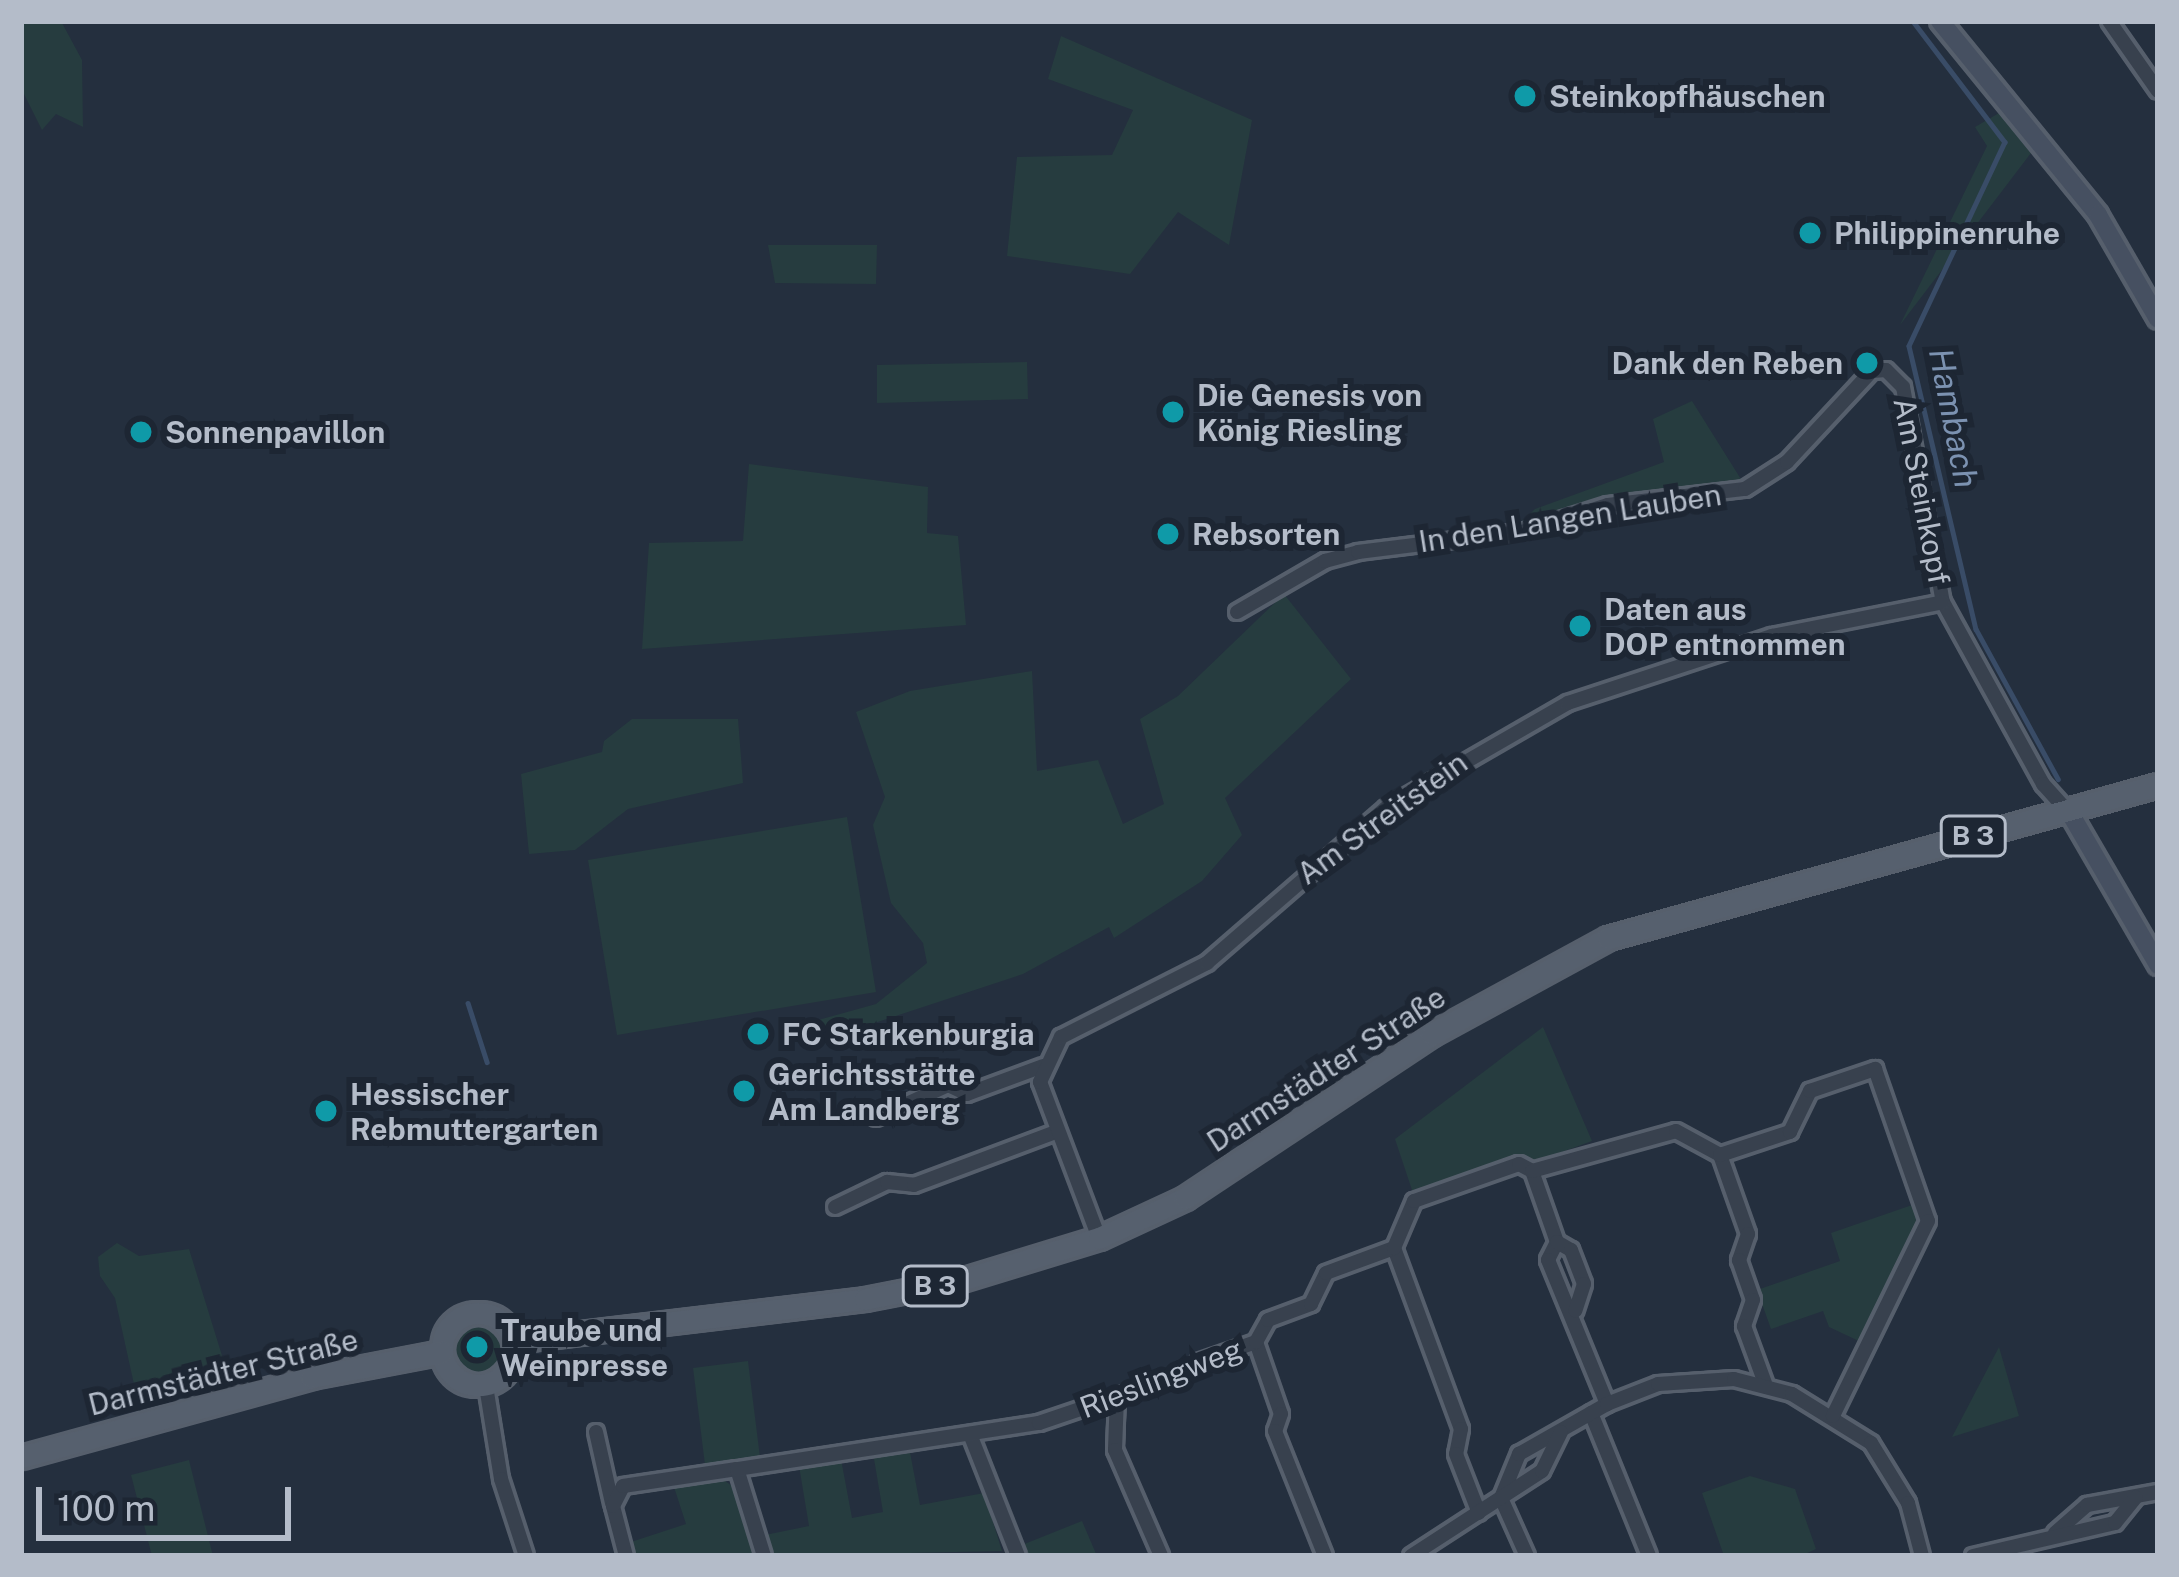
<!DOCTYPE html>
<html>
<head>
<meta charset="utf-8">
<style>
	body { margin:0 }
	#map { position:relative; width:2179px; height:1577px; overflow:hidden; background:#242f3e; font-family:"Public Sans",sans-serif }
	div>[style] { position:absolute }
	.green>* { inset:0; background:#263c3f }
	.round { border-radius:50% }
	.stream>* { height:4.5px; margin:-2.25px; padding:0 2.25px; transform-origin:2.25px; border-radius:2.25px; background:#394c67 }
	.roads { filter:drop-shadow(3px 0 #565f6c) drop-shadow(-3px 0 #565f6c) drop-shadow(0 3px #565f6c) drop-shadow(0 -3px #565f6c) }
	.street>* { height:14px; margin:-7px; padding:0 7px; transform-origin:7px; border-radius:7px; background:#38414e }
	.secondary>* { height:18px; margin:-9px; padding:0 9px; transform-origin:9px; border-radius:9px; background:#465061 }
	.primary>* { height:21px; margin:-10.5px; padding:0 10.5px; transform-origin:10.5px; border-radius:10.5px; background:#56606e }
	.primary>.ring { margin:-10.5px; padding:0; box-sizing:content-box; background:none; border:21px solid #56606e; border-radius:50% }
	.dots>* { width:33px; height:33px; translate:-50% -50%; box-sizing:border-box; border:6px solid #1d2633; border-radius:50% }
	span { translate:-50% -50%; white-space:nowrap; text-align:center; line-height:1.15; -webkit-text-stroke:12px #1d2633; paint-order:stroke }
	.shield-label span { padding:3px 9px; background:#1d2633; border:3px solid; border-radius:9px; -webkit-text-stroke-width:0 }
	.shield-label { font-size:27px; color:#b4bcc9; font-weight:700 }
	.poi-label { font-size:30px; color:#b4bcc9; font-weight:700 }
	.left { translate:0 -50%; text-align:left }
	.right { translate:-100% -50%; text-align:right }
	.street-label { font-size:30px; color:#b4bcc9 }
	.water-label { font-size:33px; color:#7c92b1; font-style:italic }
	.frame { position:absolute; inset:0; border:24px solid #b4bcc9; pointer-events:none }
	.scale { position:absolute; left:36px; top:1487px; width:255px; height:54px; box-sizing:border-box; border:6px solid #b4bcc9; border-top:0; padding-left:15px; font-size:36px; line-height:42px; white-space:nowrap; color:#b4bcc9; -webkit-text-stroke:9px #1d2633; paint-order:stroke }
</style>
</head>
<body>
<div id="map">
	<div class="green">
		<div style="clip-path:polygon(21px 21px,61px 21px,82px 60px,83px 127px,56px 114px,42px 130px,21px 88px)"></div>
		<div style="clip-path:polygon(1061px 36px,1252px 120px,1229px 245px,1178px 212px,1130px 274px,1007px 256px,1017px 157px,1112px 155px,1133px 110px,1048px 79px)"></div>
		<div style="clip-path:polygon(1999px 113px,2031px 153px,1900px 325px,1987px 146px,1975px 127px)"></div>
		<div style="clip-path:polygon(768px 245px,877px 245px,876px 284px,775px 283px)"></div>
		<div style="clip-path:polygon(1027px 362px,1028px 399px,877px 403px,877px 365px)"></div>
		<div style="clip-path:polygon(1692px 401px,1744px 484px,1516px 527px,1535px 509px,1664px 462px,1653px 419px)"></div>
		<div style="clip-path:polygon(749px 464px,928px 487px,927px 533px,958px 536px,966px 625px,642px 649px,649px 543px,743px 541px)"></div>
		<div style="clip-path:polygon(1284px 594px,1351px 679px,1225px 798px,1242px 835px,1202px 881px,1114px 938px,1109px 927px,1023px 974px,820px 1041px,811px 1022px,876px 1004px,927px 963px,923px 943px,891px 903px,873px 825px,885px 797px,856px 712px,910px 691px,1032px 671px,1037px 771px,1098px 760px,1123px 824px,1164px 804px,1140px 719px,1178px 696px)"></div>
		<div style="clip-path:polygon(632px 719px,738px 719px,743px 783px,628px 809px,575px 850px,529px 854px,521px 774px,602px 752px,604px 741px)"></div>
		<div style="clip-path:polygon(847px 817px,876px 992px,617px 1035px,588px 860px)"></div>
		<div style="clip-path:polygon(1543px 1027px,1592px 1141px,1535px 1162px,1520px 1156px,1413px 1193px,1395px 1139px)"></div>
		<div style="clip-path:polygon(1915px 1204px,1921px 1222px,1863px 1343px,1829px 1327px,1823px 1311px,1771px 1329px,1757px 1290px,1840px 1261px,1831px 1233px)"></div>
		<div style="clip-path:polygon(117px 1243px,139px 1256px,189px 1249px,224px 1362px,218px 1374px,137px 1398px,115px 1298px,100px 1276px,98px 1257px)"></div>
		<div class="round" style="left:454px;top:1322px;width:52px;height:52px"></div>
		<div style="clip-path:polygon(1999px 1347px,2019px 1416px,1952px 1437px)"></div>
		<div style="clip-path:polygon(748px 1361px,760px 1457px,705px 1465px,693px 1368px)"></div>
		<div style="clip-path:polygon(909px 1447px,920px 1505px,984px 1493px,1002px 1551px,772px 1556px,765px 1535px,809px 1526px,799px 1466px,841px 1459px,852px 1518px,883px 1512px,873px 1453px)"></div>
		<div style="clip-path:polygon(189px 1460px,213px 1556px,152px 1556px,131px 1475px)"></div>
		<div style="clip-path:polygon(1750px 1476px,1795px 1489px,1816px 1549px,1801px 1556px,1724px 1556px,1702px 1493px)"></div>
		<div style="clip-path:polygon(721px 1478px,736px 1489px,756px 1556px,635px 1556px,631px 1542px,686px 1524px,673px 1484px)"></div>
		<div style="clip-path:polygon(1082px 1521px,1097px 1556px,1026px 1556px,1022px 1545px)"></div>
	</div>
	<div class="stream">
		<div style="left:1913px;top:21px;width:152px;rotate:52.8deg"></div>
		<div style="left:2005px;top:142px;width:225px;rotate:115.2deg"></div>
		<div style="left:1909px;top:346px;width:291px;rotate:76.7deg"></div>
		<div style="left:1976px;top:629px;width:171px;rotate:61.3deg"></div>
		<div style="left:468px;top:1003px;width:62px;rotate:72.1deg"></div>
	</div>
	<div class="roads">
		<div class="street">
			<div style="left:2109px;top:21px;width:85px;rotate:55deg"></div>
			<div style="left:1237px;top:612px;width:102px;rotate:-30.1deg"></div>
			<div style="left:1325px;top:561px;width:34px;rotate:-15deg"></div>
			<div style="left:1358px;top:552px;width:169px;rotate:-7.1deg"></div>
			<div style="left:1526px;top:531px;width:86px;rotate:-17.6deg"></div>
			<div style="left:1608px;top:505px;width:138px;rotate:-6.7deg"></div>
			<div style="left:1745px;top:489px;width:50px;rotate:-32.7deg"></div>
			<div style="left:1787px;top:462px;width:125px;rotate:-47deg"></div>
			<div style="left:1872px;top:371px;width:14px;rotate:-4deg"></div>
			<div style="left:1886px;top:370px;width:24px;rotate:45deg"></div>
			<div style="left:1903px;top:387px;width:219px;rotate:79.5deg"></div>
			<div style="left:1943px;top:602px;width:208px;rotate:61.2deg"></div>
			<div style="left:2043px;top:784px;width:36px;rotate:48deg"></div>
			<div style="left:876px;top:1118px;width:79px;rotate:-24.6deg"></div>
			<div style="left:948px;top:1085px;width:21px;rotate:25deg"></div>
			<div style="left:967px;top:1094px;width:81px;rotate:-20.2deg"></div>
			<div style="left:1720px;top:1155px;width:84px;rotate:70.5deg"></div>
			<div style="left:1748px;top:1234px;width:28px;rotate:109deg"></div>
			<div style="left:1739px;top:1260px;width:42px;rotate:70.7deg"></div>
			<div style="left:1753px;top:1300px;width:28px;rotate:109deg"></div>
			<div style="left:1744px;top:1326px;width:61px;rotate:69.8deg"></div>
			<div style="left:1532px;top:1171px;width:75px;rotate:70.6deg"></div>
			<div style="left:1557px;top:1242px;width:20px;rotate:117deg"></div>
			<div style="left:1548px;top:1260px;width:156px;rotate:67.7deg"></div>
			<div style="left:835px;top:1207px;width:58px;rotate:-25.7deg"></div>
			<div style="left:887px;top:1182px;width:27px;rotate:6deg"></div>
			<div style="left:914px;top:1185px;width:152px;rotate:-20.5deg"></div>
			<div style="left:1099px;top:1238px;width:167px;rotate:-110.7deg"></div>
			<div style="left:1040px;top:1082px;width:50px;rotate:-65deg"></div>
			<div style="left:1061px;top:1037px;width:164px;rotate:-26.9deg"></div>
			<div style="left:1207px;top:963px;width:237px;rotate:-40.9deg"></div>
			<div style="left:1386px;top:808px;width:210px;rotate:-30deg"></div>
			<div style="left:1568px;top:703px;width:215px;rotate:-18.2deg"></div>
			<div style="left:1772px;top:636px;width:174px;rotate:-11.2deg"></div>
			<div style="left:1557px;top:1242px;width:16px;rotate:30deg"></div>
			<div style="left:1571px;top:1250px;width:36px;rotate:69deg"></div>
			<div style="left:1584px;top:1284px;width:28px;rotate:108deg"></div>
			<div style="left:1394px;top:1248px;width:193px;rotate:69.7deg"></div>
			<div style="left:1461px;top:1429px;width:25px;rotate:101deg"></div>
			<div style="left:1456px;top:1454px;width:63px;rotate:68.7deg"></div>
			<div style="left:1256px;top:1342px;width:76px;rotate:70.9deg"></div>
			<div style="left:1281px;top:1414px;width:18px;rotate:109deg"></div>
			<div style="left:1275px;top:1431px;width:135px;rotate:68.2deg"></div>
			<div style="left:486px;top:1386px;width:94px;rotate:80.8deg"></div>
			<div style="left:501px;top:1479px;width:81px;rotate:72deg"></div>
			<div style="left:1117px;top:1397px;width:53px;rotate:92.2deg"></div>
			<div style="left:1115px;top:1450px;width:116px;rotate:66.5deg"></div>
			<div style="left:1591px;top:1413px;width:154px;rotate:67.9deg"></div>
			<div style="left:596px;top:1432px;width:73px;rotate:77.3deg"></div>
			<div style="left:970px;top:1434px;width:131px;rotate:68.5deg"></div>
			<div style="left:1501px;top:1498px;width:48px;rotate:-67.8deg"></div>
			<div style="left:1519px;top:1454px;width:101px;rotate:-29.6deg"></div>
			<div style="left:1607px;top:1404px;width:55px;rotate:-21.4deg"></div>
			<div style="left:1658px;top:1384px;width:76px;rotate:-3.8deg"></div>
			<div style="left:1734px;top:1379px;width:60px;rotate:14.5deg"></div>
			<div style="left:1792px;top:1394px;width:93px;rotate:31.8deg"></div>
			<div style="left:1871px;top:1443px;width:70px;rotate:58.3deg"></div>
			<div style="left:1908px;top:1503px;width:55px;rotate:75.2deg"></div>
			<div style="left:1501px;top:1498px;width:64px;rotate:65.9deg"></div>
			<div style="left:2055px;top:1533px;width:43px;rotate:-41.2deg"></div>
			<div style="left:2087px;top:1505px;width:72px;rotate:-10.4deg"></div>
			<div style="left:626px;top:1556px;width:52px;rotate:-104.6deg"></div>
			<div style="left:613px;top:1506px;width:22px;rotate:-63deg"></div>
			<div style="left:623px;top:1486px;width:115px;rotate:-8.5deg"></div>
			<div style="left:764px;top:1556px;width:91px;rotate:-107.2deg"></div>
			<div style="left:737px;top:1469px;width:305px;rotate:-8.7deg"></div>
			<div style="left:1039px;top:1423px;width:163px;rotate:-18.7deg"></div>
			<div style="left:1193px;top:1371px;width:10px;rotate:-61deg"></div>
			<div style="left:1198px;top:1362px;width:61px;rotate:-19deg"></div>
			<div style="left:1256px;top:1342px;width:25px;rotate:-61deg"></div>
			<div style="left:1268px;top:1320px;width:46px;rotate:-20.4deg"></div>
			<div style="left:1311px;top:1304px;width:34px;rotate:-64deg"></div>
			<div style="left:1326px;top:1273px;width:72px;rotate:-20.2deg"></div>
			<div style="left:1394px;top:1248px;width:51px;rotate:-66.9deg"></div>
			<div style="left:1414px;top:1201px;width:111px;rotate:-19.4deg"></div>
			<div style="left:1519px;top:1164px;width:15px;rotate:28deg"></div>
			<div style="left:1532px;top:1171px;width:149px;rotate:-15.5deg"></div>
			<div style="left:1676px;top:1131px;width:50px;rotate:28.6deg"></div>
			<div style="left:1720px;top:1155px;width:74px;rotate:-18.2deg"></div>
			<div style="left:1790px;top:1132px;width:46px;rotate:-64deg"></div>
			<div style="left:1810px;top:1091px;width:69px;rotate:-18.7deg"></div>
			<div style="left:1875px;top:1069px;width:161px;rotate:70.8deg"></div>
			<div style="left:1928px;top:1221px;width:217px;rotate:116deg"></div>
			<div style="left:1411px;top:1556px;width:156px;rotate:-33deg"></div>
			<div style="left:1542px;top:1471px;width:43px;rotate:-64deg"></div>
			<div style="left:1973px;top:1556px;width:146px;rotate:-13.1deg"></div>
			<div style="left:2115px;top:1523px;width:33px;rotate:-51deg"></div>
		</div>
		<div class="secondary">
			<div style="left:1940px;top:21px;width:250px;rotate:50.8deg"></div>
			<div style="left:2098px;top:215px;width:120px;rotate:60deg"></div>
			<div style="left:2070px;top:813px;width:176px;rotate:59.9deg"></div>
		</div>
		<div class="primary">
			<div class="ring" style="left:442px;top:1313px;width:51px;height:51px"></div>
			<div style="left:513px;top:1341px;width:354px;rotate:-6.8deg"></div>
			<div style="left:865px;top:1299px;width:95px;rotate:-11deg"></div>
			<div style="left:958px;top:1281px;width:147px;rotate:-17deg"></div>
			<div style="left:1099px;top:1238px;width:95px;rotate:-24.9deg"></div>
			<div style="left:1185px;top:1198px;width:296px;rotate:-33.6deg"></div>
			<div style="left:1432px;top:1034px;width:200px;rotate:-28.6deg"></div>
			<div style="left:1608px;top:938px;width:571px;rotate:-15.55deg"></div>
			<div style="left:21px;top:1457px;width:301px;rotate:-15.4deg"></div>
			<div style="left:311px;top:1377px;width:133px;rotate:-10.8deg"></div>
		</div>
	</div>
	<div class="dots">
		<div style="left:1525px;top:96px;background:#0f9aa8"></div>
		<div style="left:1810px;top:233px;background:#0f9aa8"></div>
		<div style="left:1867px;top:363px;background:#0f9aa8"></div>
		<div style="left:1173px;top:412px;background:#0f9aa8"></div>
		<div style="left:141px;top:432px;background:#0f9aa8"></div>
		<div style="left:1168px;top:534px;background:#0f9aa8"></div>
		<div style="left:1580px;top:626px;background:#0f9aa8"></div>
		<div style="left:758px;top:1034px;background:#0f9aa8"></div>
		<div style="left:744px;top:1091px;background:#0f9aa8"></div>
		<div style="left:326px;top:1111px;background:#0f9aa8"></div>
		<div style="left:477px;top:1347px;background:#0f9aa8"></div>
	</div>
	<div class="shield-label">
		<span style="left:1973px;top:836px">B 3</span>
		<span style="left:935px;top:1286px">B 3</span>
	</div>
	<div class="poi-label">
		<span class="left" style="left:1549px;top:96px">Steinkopfhäuschen</span>
		<span class="left" style="left:1834px;top:233px">Philippinenruhe</span>
		<span class="right" style="left:1843px;top:363px">Dank den Reben</span>
		<span class="left" style="left:1197px;top:412px">Die Genesis von<br>König Riesling</span>
		<span class="left" style="left:165px;top:432px">Sonnenpavillon</span>
		<span class="left" style="left:1192px;top:534px">Rebsorten</span>
		<span class="left" style="left:1604px;top:626px">Daten aus<br>DOP entnommen</span>
		<span class="left" style="left:782px;top:1034px">FC Starkenburgia</span>
		<span class="left" style="left:768px;top:1091px">Gerichtsstätte<br>Am Landberg</span>
		<span class="left" style="left:350px;top:1111px">Hessischer<br>Rebmuttergarten</span>
		<span class="left" style="left:501px;top:1347px">Traube und<br>Weinpresse</span>
	</div>
	<div class="street-label">
		<span style="left:1922px;top:491px;rotate:79deg">Am Steinkopf</span>
		<span style="left:1570px;top:518px;rotate:-9deg">In den Langen Lauben</span>
		<span style="left:1382px;top:818px;rotate:-36deg">Am Streitstein</span>
		<span style="left:1326px;top:1069px;rotate:-33deg">Darmstädter Straße</span>
		<span style="left:223px;top:1372px;rotate:-14deg">Darmstädter Straße</span>
		<span style="left:1161px;top:1378px;rotate:-21deg">Rieslingweg</span>
	</div>
	<div class="water-label">
		<span style="left:1953px;top:418px;rotate:79deg">Hambach</span>
	</div>
	<div class="frame"></div>
	<div class="scale">100 m</div>
</div>
</body>
</html>
